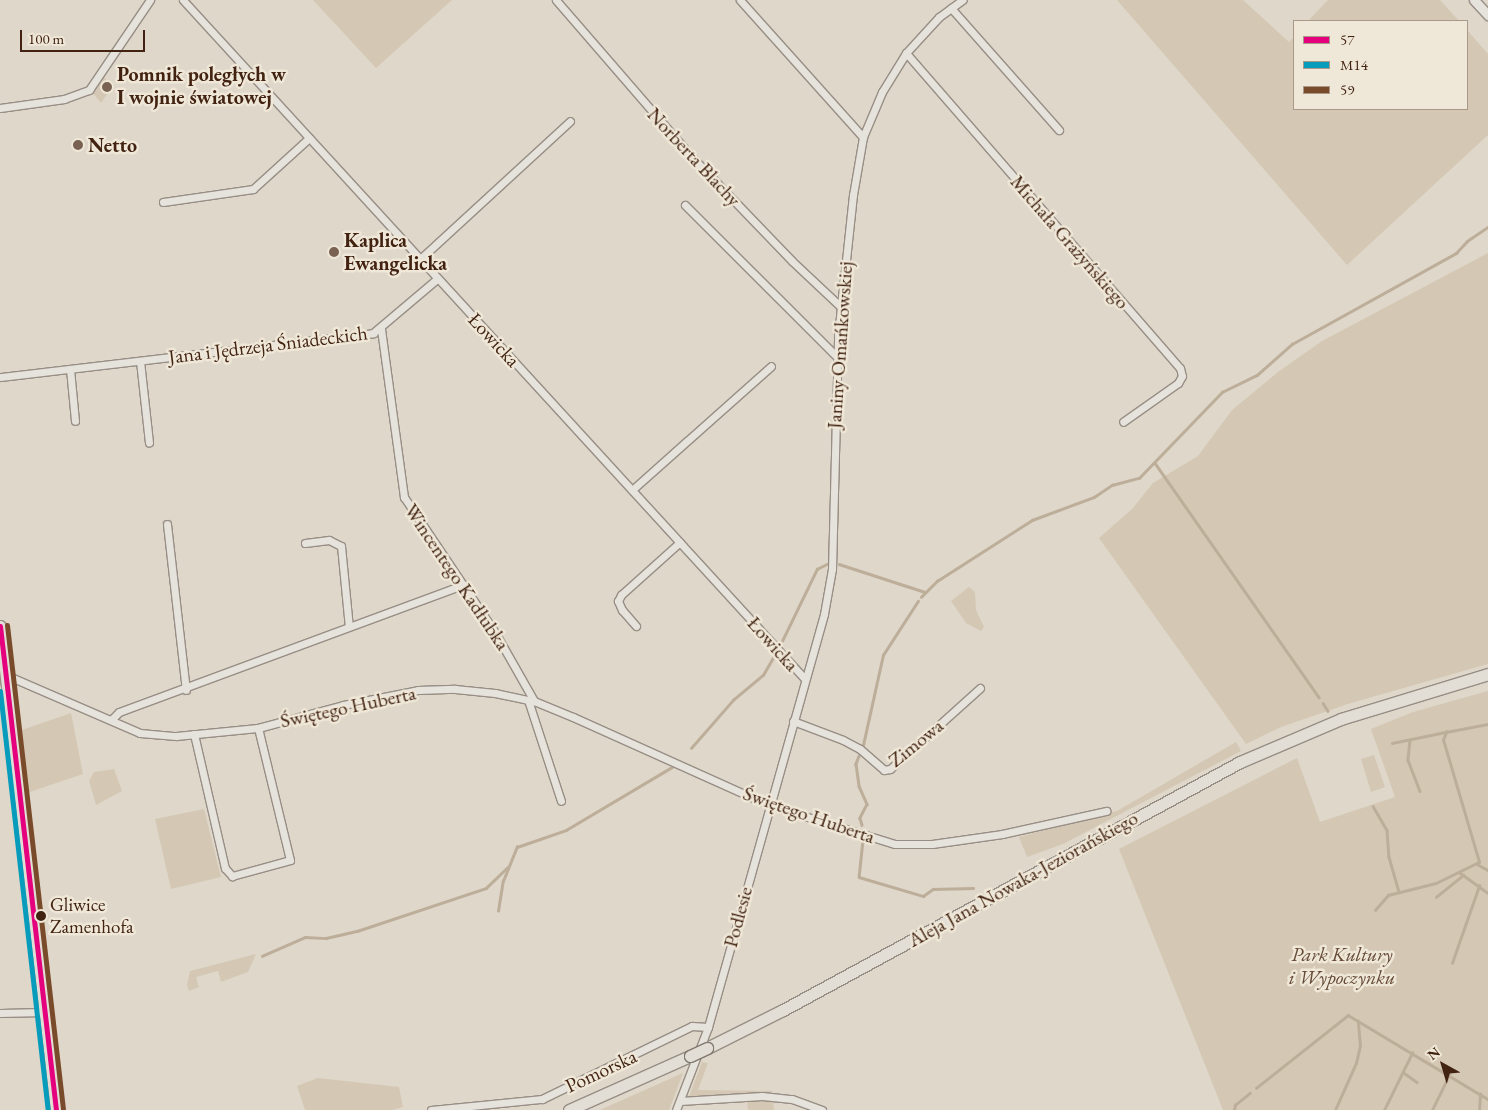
<!DOCTYPE html>
<html>
<head>
<meta charset="utf-8">
<style>
	body { margin:0 }
	#map { position:relative; width:1488px; height:1110px; overflow:hidden; background:#dfd7c9; font-family:"EB Garamond",serif }
	div>[style] { position:absolute }
	.green>* { inset:0; background:#d4c8b4 }
	.stream>* { height:2.5px; margin:-1.25px; padding:0 1.25px; transform-origin:1.25px; border-radius:1.25px; background:#bdae9a }
	.roads { filter:drop-shadow(1px 0 #978e85) drop-shadow(-1px 0 #978e85) drop-shadow(0 1px #978e85) drop-shadow(0 -1px #978e85) }
	.minor>* { height:7px; margin:-3.5px; padding:0 3.5px; transform-origin:3.5px; border-radius:3.5px; background:#e6e2dc }
	.tertiary>* { height:9px; margin:-4.5px; padding:0 4.5px; transform-origin:4.5px; border-radius:4.5px; background:#e6e2dc }
	.primary>* { height:11px; margin:-5.5px; padding:0 5.5px; transform-origin:5.5px; border-radius:5.5px; background:#e2ded6 }
	.bridges { filter:drop-shadow(1px 0 #80776d) drop-shadow(-1px 0 #80776d) drop-shadow(0 1px #80776d) drop-shadow(0 -1px #80776d) }
	.primary-bridge>* { height:11px; margin:-5.5px; padding:0 5.5px; transform-origin:5.5px; border-radius:5.5px; background:#e2ded6 }
	.bus-1>* { height:5px; margin:-2.5px; padding:0 2.5px; transform-origin:2.5px; border-radius:2.5px; background:#e5007d }
	.bus-2>* { height:5px; margin:-2.5px; padding:0 2.5px; transform-origin:2.5px; border-radius:2.5px; background:#079cbb }
	.bus-3>* { height:5px; margin:-2.5px; padding:0 2.5px; transform-origin:2.5px; border-radius:2.5px; background:#7a4b2a }
	.dots>* { width:14px; height:14px; translate:-50% -50%; box-sizing:border-box; border:2px solid #efe7d7; border-radius:50% }
	span { translate:-50% -50%; white-space:nowrap; text-align:center; line-height:1.15; -webkit-text-stroke:5px #efe7d7; paint-order:stroke }
	.bus-label { font-size:19px; color:#422312 }
	.left { translate:0 -50%; text-align:left }
	.poi-label { font-size:20px; color:#422312; font-weight:700 }
	.street-label { font-size:20px; color:#422312 }
	.park-label { font-size:20px; color:#644936; font-style:italic }
	.legend { position:absolute; left:1293px; top:20px; width:175px; height:90px; box-sizing:border-box; background:#efe7d7; border:1px solid #a98; margin:0; padding:6px 9px; list-style:none; font-size:15px; color:#422312 }
	.legend li { display:flex; align-items:center; gap:10px; height:25px }
	.legend b { width:25px; border:1px solid #a98 }
	.north { position:absolute; left:1418px; top:1040px; width:50px; height:50px; -webkit-text-stroke:4px #efe7d7; paint-order:stroke; rotate:321deg; font-size:14px; font-weight:700; line-height:20px; text-align:center; color:#422312 }
	.north::after { content:''; display:block; margin:auto; width:18px; height:22px; background:#422312; clip-path:polygon(50% 0,100% 100%,50% 72%,0 100%) }
	.scale { position:absolute; left:20px; top:30px; width:125px; height:22px; box-sizing:border-box; border:2px solid #422312; border-top:0; padding-left:6px; font-size:15px; line-height:18px; white-space:nowrap; color:#422312; -webkit-text-stroke:4px #efe7d7; paint-order:stroke }
</style>
</head>
<body>
<div id="map">
	<div class="green">
		<div style="clip-path:polygon(313px 0,452px 0,376px 68px)"></div>
		<div style="clip-path:polygon(1117px 0,1243px 0,1289px 42px,1294px 37px,1294px 109px,1467px 109px,1467px 30px,1488px 54px,1488px 135px,1347px 265px)"></div>
		<div style="clip-path:polygon(1328px 0,1440px 0,1459px 21px,1308px 21px)"></div>
		<div style="clip-path:polygon(103px 76px,112px 87px,101px 103px,92px 92px)"></div>
		<div style="clip-path:polygon(1488px 253px,1488px 664px,1351px 703px,1281px 727px,1246px 744px,1099px 538px,1132px 509px,1153px 483px,1198px 456px,1232px 410px,1278px 372px,1322px 341px)"></div>
		<div style="clip-path:polygon(969px 587px,975px 592px,976px 610px,984px 627px,981px 631px,966px 623px,951px 601px)"></div>
		<div style="clip-path:polygon(1488px 691px,1488px 1110px,1223px 1110px,1119px 849px,1297px 758px,1320px 822px,1395px 797px,1371px 729px,1413px 712px)"></div>
		<div style="clip-path:polygon(71px 713px,83px 774px,27px 793px,19px 731px)"></div>
		<div style="clip-path:polygon(1236px 742px,1241px 751px,1063px 844px,1027px 857px,1019px 837px,1117px 811px)"></div>
		<div style="clip-path:polygon(1374px 755px,1385px 787px,1371px 792px,1361px 759px)"></div>
		<div style="clip-path:polygon(114px 769px,122px 791px,96px 805px,89px 781px,94px 772px)"></div>
		<div style="clip-path:polygon(204px 809px,221px 877px,171px 889px,155px 819px)"></div>
		<div style="clip-path:polygon(256px 954px,248px 972px,221px 982px,218px 971px,196px 977px,199px 987px,189px 991px,187px 985px,190px 971px)"></div>
		<div style="clip-path:polygon(702px 1062px,708px 1063px,698px 1090px,772px 1091px,774px 1110px,748px 1110px,747px 1101px,686px 1105px)"></div>
		<div style="clip-path:polygon(683px 1073px,669px 1110px,600px 1110px)"></div>
		<div style="clip-path:polygon(318px 1078px,399px 1087px,403px 1107px,392px 1110px,305px 1110px,297px 1086px)"></div>
	</div>
	<div class="stream">
		<div style="left:1155px;top:463px;width:286px;rotate:55deg"></div>
		<div style="left:839px;top:564px;width:90px;rotate:18deg"></div>
		<div style="left:921px;top:597px;width:23px;rotate:-45deg"></div>
		<div style="left:937px;top:581px;width:113px;rotate:-32.7deg"></div>
		<div style="left:1032px;top:520px;width:66px;rotate:-20.4deg"></div>
		<div style="left:1094px;top:497px;width:22px;rotate:-34deg"></div>
		<div style="left:1112px;top:485px;width:28px;rotate:-15deg"></div>
		<div style="left:1139px;top:478px;width:120px;rotate:-46deg"></div>
		<div style="left:1222px;top:392px;width:39px;rotate:-26deg"></div>
		<div style="left:1257px;top:375px;width:47px;rotate:-41.5deg"></div>
		<div style="left:1292px;top:344px;width:188px;rotate:-29deg"></div>
		<div style="left:1456px;top:253px;width:16px;rotate:-47deg"></div>
		<div style="left:1467px;top:241px;width:25px;rotate:-34deg"></div>
		<div style="left:782px;top:641px;width:80px;rotate:-64.1deg"></div>
		<div style="left:817px;top:569px;width:11px;rotate:-27deg"></div>
		<div style="left:1323px;top:703px;width:9px;rotate:58deg"></div>
		<div style="left:1410px;top:740px;width:20px;rotate:96deg"></div>
		<div style="left:1408px;top:760px;width:33px;rotate:69deg"></div>
		<div style="left:1392px;top:743px;width:54px;rotate:-11.7deg"></div>
		<div style="left:863px;top:745px;width:92px;rotate:-77.5deg"></div>
		<div style="left:883px;top:655px;width:64px;rotate:-57.1deg"></div>
		<div style="left:691px;top:748px;width:64px;rotate:-48.8deg"></div>
		<div style="left:733px;top:700px;width:39px;rotate:-40deg"></div>
		<div style="left:763px;top:675px;width:22px;rotate:-60deg"></div>
		<div style="left:859px;top:756px;width:9px;rotate:111deg"></div>
		<div style="left:856px;top:764px;width:22px;rotate:82deg"></div>
		<div style="left:859px;top:786px;width:20px;rotate:66deg"></div>
		<div style="left:867px;top:804px;width:16px;rotate:117deg"></div>
		<div style="left:860px;top:818px;width:7px;rotate:74deg"></div>
		<div style="left:1373px;top:806px;width:28px;rotate:60deg"></div>
		<div style="left:1387px;top:830px;width:27px;rotate:86deg"></div>
		<div style="left:1389px;top:857px;width:35px;rotate:74deg"></div>
		<div style="left:863px;top:840px;width:37px;rotate:96deg"></div>
		<div style="left:859px;top:877px;width:67px;rotate:16.5deg"></div>
		<div style="left:923px;top:896px;width:12px;rotate:-35deg"></div>
		<div style="left:933px;top:889px;width:40px;rotate:-1.4deg"></div>
		<div style="left:1477px;top:864px;width:13px;rotate:29deg"></div>
		<div style="left:1459px;top:872px;width:36px;rotate:36deg"></div>
		<div style="left:1436px;top:897px;width:35px;rotate:-39deg"></div>
		<div style="left:1375px;top:910px;width:20px;rotate:-49deg"></div>
		<div style="left:1388px;top:895px;width:49px;rotate:-14deg"></div>
		<div style="left:1436px;top:883px;width:48px;rotate:-26deg"></div>
		<div style="left:1479px;top:862px;width:127px;rotate:-106.4deg"></div>
		<div style="left:1443px;top:740px;width:9px;rotate:-69deg"></div>
		<div style="left:1446px;top:732px;width:43px;rotate:-10.8deg"></div>
		<div style="left:498px;top:911px;width:30px;rotate:-81deg"></div>
		<div style="left:503px;top:881px;width:37px;rotate:-68deg"></div>
		<div style="left:517px;top:847px;width:52px;rotate:-19.1deg"></div>
		<div style="left:566px;top:830px;width:123px;rotate:-30.7deg"></div>
		<div style="left:262px;top:956px;width:47px;rotate:-23.8deg"></div>
		<div style="left:305px;top:937px;width:21px;rotate:3deg"></div>
		<div style="left:326px;top:938px;width:32px;rotate:-13deg"></div>
		<div style="left:357px;top:931px;width:136px;rotate:-18.4deg"></div>
		<div style="left:486px;top:888px;width:30px;rotate:-44deg"></div>
		<div style="left:1452px;top:963px;width:82px;rotate:-70.7deg"></div>
		<div style="left:1403px;top:1072px;width:17px;rotate:36deg"></div>
		<div style="left:1256px;top:1088px;width:117px;rotate:-38.4deg"></div>
		<div style="left:1348px;top:1015px;width:163px;rotate:31deg"></div>
		<div style="left:1234px;top:1110px;width:5px;rotate:-79deg"></div>
		<div style="left:1235px;top:1105px;width:19px;rotate:-39deg"></div>
		<div style="left:1335px;top:1110px;width:51px;rotate:-65.9deg"></div>
		<div style="left:1356px;top:1063px;width:17px;rotate:-77deg"></div>
		<div style="left:1360px;top:1046px;width:25px;rotate:-95deg"></div>
		<div style="left:1384px;top:1110px;width:64px;rotate:-63.8deg"></div>
		<div style="left:1432px;top:1110px;width:39px;rotate:-64deg"></div>
		<div style="left:1479px;top:1110px;width:16px;rotate:-86deg"></div>
	</div>
	<div class="roads">
		<div class="minor">
			<div style="left:183px;top:0;width:921px;rotate:47.51deg"></div>
			<div style="left:556px;top:0;width:208px;rotate:49.1deg"></div>
			<div style="left:692px;top:157px;width:144px;rotate:46.1deg"></div>
			<div style="left:792px;top:261px;width:67px;rotate:43.2deg"></div>
			<div style="left:740px;top:0;width:184px;rotate:48.1deg"></div>
			<div style="left:951px;top:8px;width:163px;rotate:48.5deg"></div>
			<div style="left:906px;top:53px;width:417px;rotate:49deg"></div>
			<div style="left:1180px;top:368px;width:8px;rotate:76deg"></div>
			<div style="left:1182px;top:376px;width:8px;rotate:120deg"></div>
			<div style="left:1178px;top:383px;width:67px;rotate:144.7deg"></div>
			<div style="left:0;top:108px;width:65px;rotate:-8deg"></div>
			<div style="left:64px;top:99px;width:27px;rotate:-20deg"></div>
			<div style="left:89px;top:90px;width:109px;rotate:-55.9deg"></div>
			<div style="left:163px;top:202px;width:91px;rotate:-8.2deg"></div>
			<div style="left:253px;top:189px;width:76px;rotate:-42.3deg"></div>
			<div style="left:685px;top:205px;width:214px;rotate:45deg"></div>
			<div style="left:419px;top:260px;width:205px;rotate:-42.6deg"></div>
			<div style="left:381px;top:329px;width:170px;rotate:82.2deg"></div>
			<div style="left:404px;top:497px;width:165px;rotate:56.1deg"></div>
			<div style="left:496px;top:634px;width:77px;rotate:60.4deg"></div>
			<div style="left:140px;top:361px;width:82px;rotate:83.7deg"></div>
			<div style="left:70px;top:369px;width:52px;rotate:84.5deg"></div>
			<div style="left:0;top:377px;width:376px;rotate:-6.7deg"></div>
			<div style="left:373px;top:333px;width:84px;rotate:-40.2deg"></div>
			<div style="left:632px;top:490px;width:186px;rotate:-41.7deg"></div>
			<div style="left:167px;top:524px;width:167px;rotate:83.5deg"></div>
			<div style="left:305px;top:543px;width:24px;rotate:-7deg"></div>
			<div style="left:329px;top:540px;width:13px;rotate:27deg"></div>
			<div style="left:341px;top:546px;width:81px;rotate:84.4deg"></div>
			<div style="left:636px;top:626px;width:21px;rotate:-131deg"></div>
			<div style="left:622px;top:610px;width:10px;rotate:-114deg"></div>
			<div style="left:618px;top:601px;width:7px;rotate:-63deg"></div>
			<div style="left:621px;top:595px;width:79px;rotate:-41.9deg"></div>
			<div style="left:6px;top:675px;width:146px;rotate:23.4deg"></div>
			<div style="left:140px;top:733px;width:36px;rotate:5deg"></div>
			<div style="left:176px;top:736px;width:82px;rotate:-5.6deg"></div>
			<div style="left:258px;top:728px;width:88px;rotate:-15.1deg"></div>
			<div style="left:343px;top:705px;width:76px;rotate:-11.3deg"></div>
			<div style="left:418px;top:690px;width:37px;rotate:-2deg"></div>
			<div style="left:455px;top:689px;width:40px;rotate:5.7deg"></div>
			<div style="left:495px;top:693px;width:40px;rotate:12deg"></div>
			<div style="left:534px;top:701px;width:42px;rotate:22.3deg"></div>
			<div style="left:573px;top:717px;width:215px;rotate:24.2deg"></div>
			<div style="left:769px;top:805px;width:132px;rotate:17.2deg"></div>
			<div style="left:895px;top:844px;width:37px"></div>
			<div style="left:932px;top:844px;width:71px;rotate:-8.1deg"></div>
			<div style="left:1002px;top:834px;width:107px;rotate:-12.5deg"></div>
			<div style="left:528px;top:700px;width:106px;rotate:71.9deg"></div>
			<div style="left:111px;top:720px;width:11px;rotate:-45deg"></div>
			<div style="left:119px;top:712px;width:367px;rotate:-20.3deg"></div>
			<div style="left:793px;top:721px;width:53px;rotate:20.8deg"></div>
			<div style="left:843px;top:740px;width:19px;rotate:28deg"></div>
			<div style="left:860px;top:749px;width:32px;rotate:41deg"></div>
			<div style="left:884px;top:770px;width:6px;rotate:-9deg"></div>
			<div style="left:890px;top:769px;width:121px;rotate:-42deg"></div>
			<div style="left:194px;top:734px;width:138px;rotate:77deg"></div>
			<div style="left:225px;top:868px;width:11px;rotate:49deg"></div>
			<div style="left:232px;top:876px;width:60px;rotate:-15.4deg"></div>
			<div style="left:290px;top:860px;width:136px;rotate:-103.6deg"></div>
			<div style="left:0;top:1013px;width:44px;rotate:-1.3deg"></div>
			<div style="left:680px;top:1101px;width:82px;rotate:-3.5deg"></div>
			<div style="left:762px;top:1096px;width:30px;rotate:6deg"></div>
			<div style="left:792px;top:1099px;width:32px;rotate:20deg"></div>
			<div style="left:431px;top:1110px;width:112px;rotate:-5.7deg"></div>
			<div style="left:542px;top:1099px;width:167px;rotate:-26deg"></div>
			<div style="left:692px;top:1026px;width:16px;rotate:4deg"></div>
			<div style="left:676px;top:1110px;width:89px;rotate:-68.9deg"></div>
			<div style="left:708px;top:1027px;width:429px;rotate:-74.3deg"></div>
			<div style="left:824px;top:614px;width:46px;rotate:-79.9deg"></div>
			<div style="left:832px;top:569px;width:234px;rotate:-88.5deg"></div>
			<div style="left:838px;top:335px;width:141px;rotate:-83.9deg"></div>
			<div style="left:853px;top:195px;width:59px;rotate:-80.2deg"></div>
			<div style="left:863px;top:137px;width:49px;rotate:-67.1deg"></div>
			<div style="left:882px;top:92px;width:46px;rotate:-58.4deg"></div>
			<div style="left:906px;top:53px;width:49px;rotate:-47.5deg"></div>
			<div style="left:939px;top:17px;width:29px;rotate:-36deg"></div>
		</div>
		<div class="tertiary">
			<div style="left:1474px;top:0;width:21px;rotate:47deg"></div>
		</div>
		<div class="primary">
			<div style="left:0;top:626px;width:487px;rotate:83.4deg"></div>
			<div style="left:707px;top:1048px;width:85px;rotate:-26.6deg"></div>
			<div style="left:783px;top:1010px;width:520px;rotate:-28.49deg"></div>
			<div style="left:1240px;top:762px;width:110px;rotate:-23.1deg"></div>
			<div style="left:1341px;top:719px;width:154px;rotate:-17deg"></div>
			<div style="left:569px;top:1110px;width:133px;rotate:-24.1deg"></div>
		</div>
	</div>
	<div class="bridges">
		<div class="primary-bridge">
			<div style="left:690px;top:1056px;width:19px;rotate:-25deg"></div>
		</div>
	</div>
	<div class="bus-1">
		<div style="left:0;top:626px;width:487px;rotate:83.4deg"></div>
	</div>
	<div class="bus-2">
		<div style="left:0;top:691px;width:422px;rotate:83.5deg"></div>
	</div>
	<div class="bus-3">
		<div style="left:7px;top:625px;width:487px;rotate:83.4deg"></div>
	</div>
	<div class="dots">
		<div style="left:107px;top:87px;background:#796252"></div>
		<div style="left:78px;top:145px;background:#796252"></div>
		<div style="left:334px;top:252px;background:#796252"></div>
		<div style="left:41px;top:916px;background:#422312"></div>
	</div>
	<div class="bus-label">
		<span class="left" style="left:50px;top:916px">Gliwice<br>Zamenhofa</span>
	</div>
	<div class="poi-label">
		<span class="left" style="left:117px;top:86px">Pomnik poległych w<br>I wojnie światowej</span>
		<span class="left" style="left:88px;top:145px">Netto</span>
		<span class="left" style="left:344px;top:252px">Kaplica<br>Ewangelicka</span>
	</div>
	<div class="street-label">
		<span style="left:694px;top:157px;rotate:47deg">Norberta Blachy</span>
		<span style="left:1070px;top:242px;rotate:49deg">Michała Grażyńskiego</span>
		<span style="left:494px;top:340px;rotate:47deg">Łowicka</span>
		<span style="left:268px;top:345px;rotate:-7deg">Jana i Jędrzeja Śniadeckich</span>
		<span style="left:840px;top:345px;rotate:-86deg">Janiny Omańkowskiej</span>
		<span style="left:457px;top:577px;rotate:56deg">Wincentego Kadłubka</span>
		<span style="left:773px;top:644px;rotate:48deg">Łowicka</span>
		<span style="left:348px;top:707px;rotate:-12deg">Świętego Huberta</span>
		<span style="left:916px;top:743px;rotate:-39deg">Zimowa</span>
		<span style="left:809px;top:815px;rotate:19deg">Świętego Huberta</span>
		<span style="left:1023px;top:879px;rotate:-29deg">Aleja Jana Nowaka-Jeziorańskiego</span>
		<span style="left:738px;top:917px;rotate:-75deg">Podlesie</span>
		<span style="left:601px;top:1071px;rotate:-25deg">Pomorska</span>
	</div>
	<div class="park-label">
		<span style="left:1342px;top:966px">Park Kultury<br>i Wypoczynku</span>
	</div>
	<ul class="legend">
	<li><b style="height:6px;background:#e5007d"></b>57</li>
	<li><b style="height:6px;background:#079cbb"></b>M14</li>
	<li><b style="height:6px;background:#7a4b2a"></b>59</li>
	</ul>
	<div class="north">N</div>
	<div class="scale">100 m</div>
</div>
</body>
</html>
